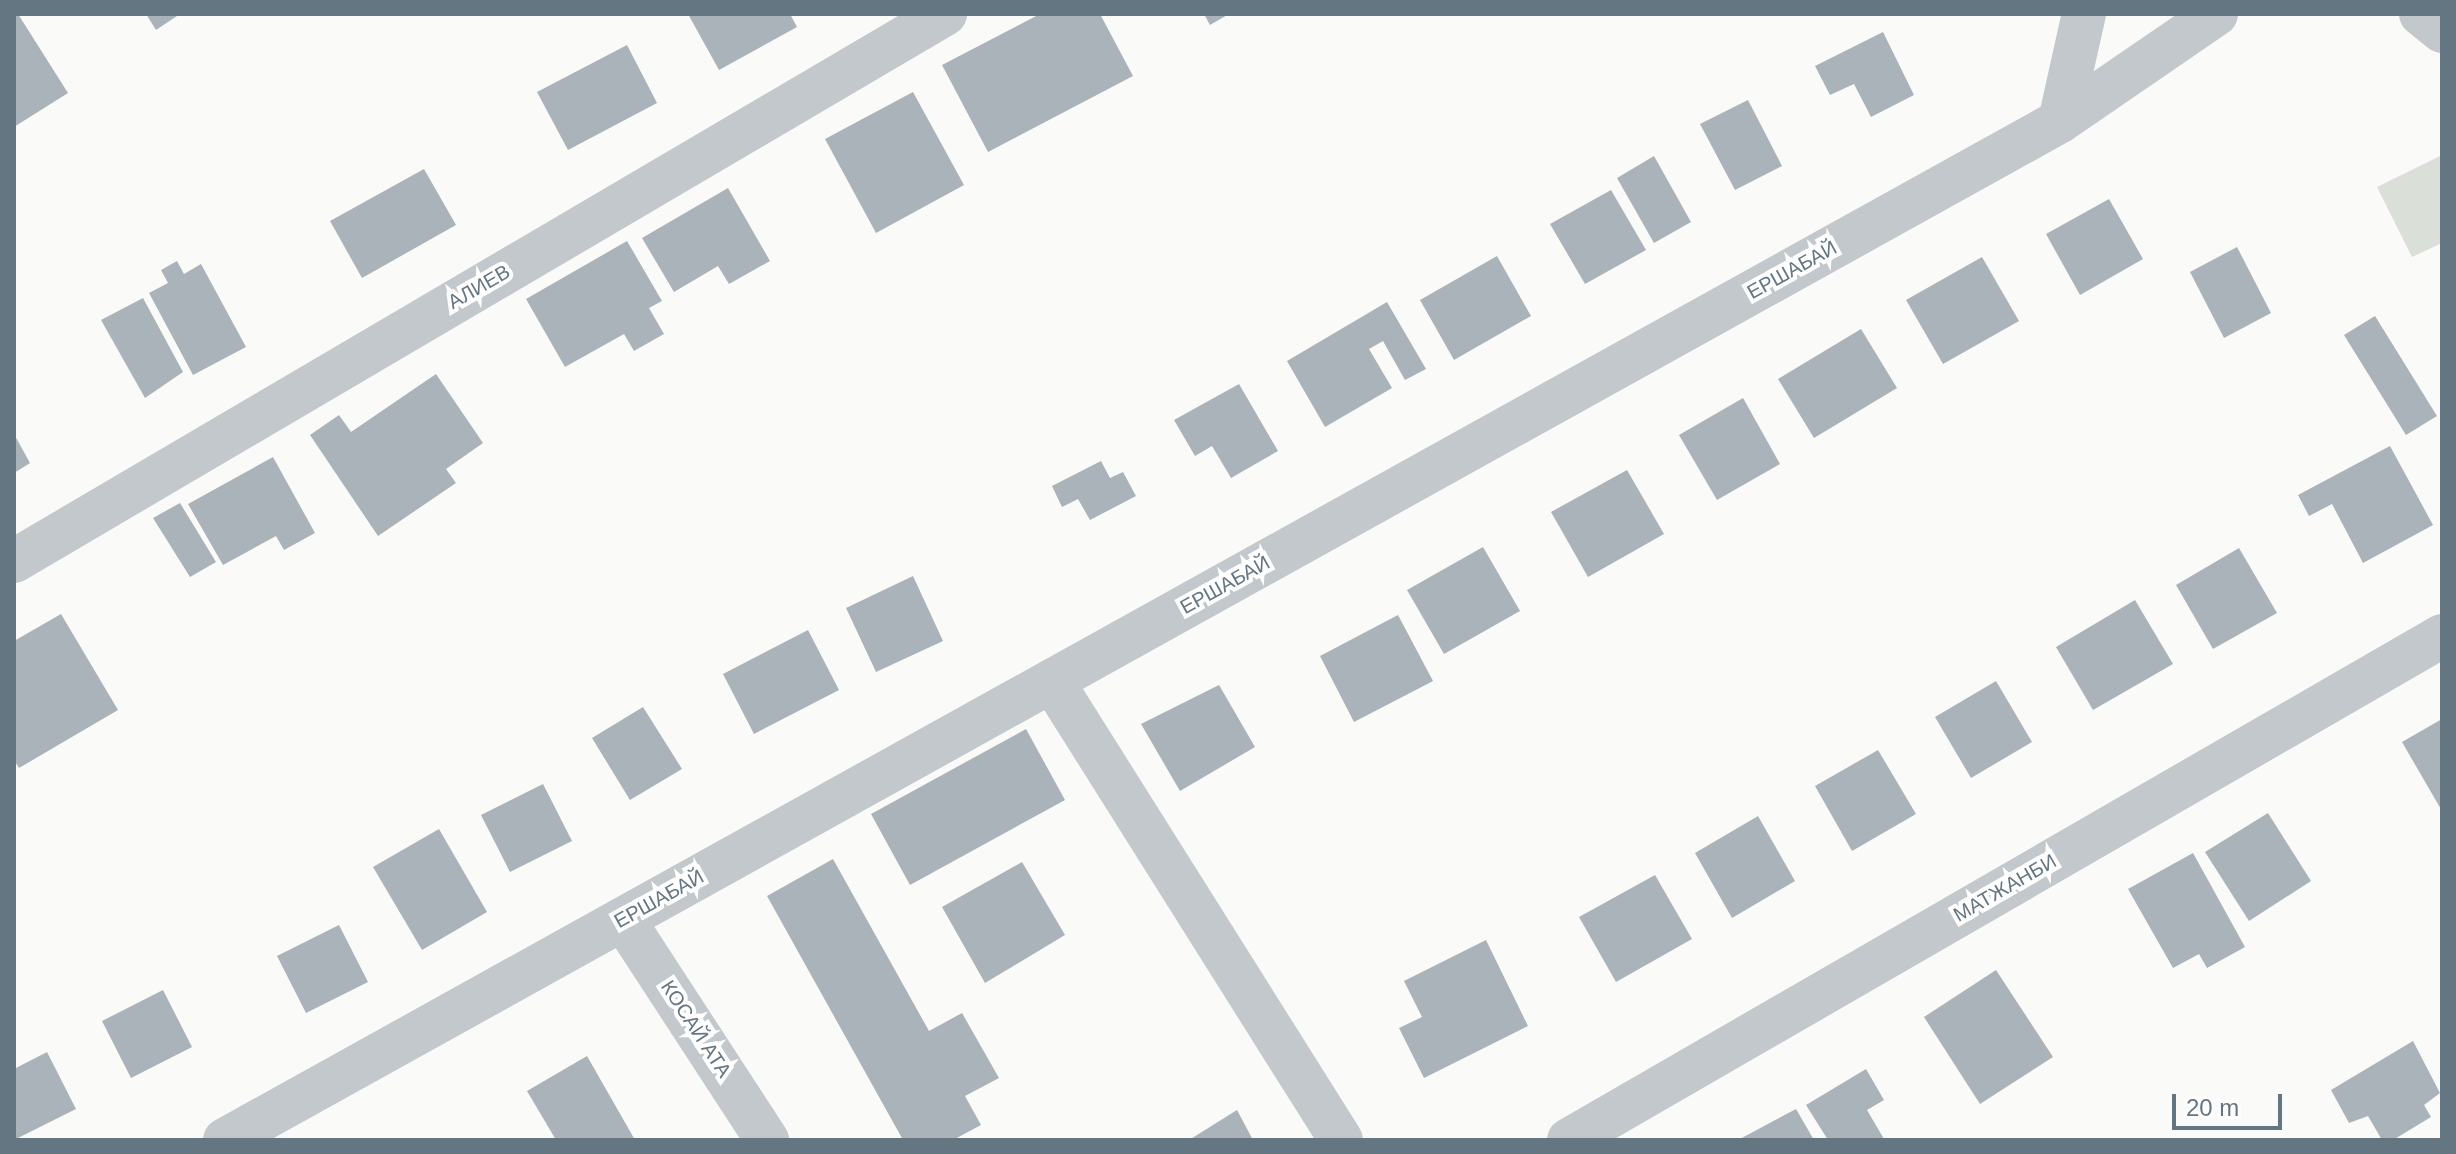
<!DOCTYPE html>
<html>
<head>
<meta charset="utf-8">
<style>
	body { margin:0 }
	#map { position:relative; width:2456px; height:1154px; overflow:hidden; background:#fafaf8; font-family:Arial,sans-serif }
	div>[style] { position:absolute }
	.green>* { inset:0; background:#dadfd7 }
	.building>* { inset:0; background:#aab3b9 }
	.minor>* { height:44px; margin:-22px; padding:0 22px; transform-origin:22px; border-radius:22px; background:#c3c8cc }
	span { translate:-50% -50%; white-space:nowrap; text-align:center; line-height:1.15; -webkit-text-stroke:8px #fff; paint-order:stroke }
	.street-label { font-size:20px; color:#657683 }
	.frame { position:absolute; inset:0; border:16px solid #657683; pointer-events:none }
	.scale { position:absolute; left:2172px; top:1094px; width:110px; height:36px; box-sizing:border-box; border:4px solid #657683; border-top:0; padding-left:10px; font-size:24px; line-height:28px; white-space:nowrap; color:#657683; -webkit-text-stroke:6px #fff; paint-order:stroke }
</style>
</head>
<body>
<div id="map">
	<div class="green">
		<div style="clip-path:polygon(2442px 155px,2442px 243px,2412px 257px,2377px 187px)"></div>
	</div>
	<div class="building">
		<div style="clip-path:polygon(14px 14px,18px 14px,68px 93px,14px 127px)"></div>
		<div style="clip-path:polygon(146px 14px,180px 14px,156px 30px)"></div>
		<div style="clip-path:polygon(688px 14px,790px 14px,797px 27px,719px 70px)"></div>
		<div style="clip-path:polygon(1040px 14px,1100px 14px,1133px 76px,988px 152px,942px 65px)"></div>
		<div style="clip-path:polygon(1204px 14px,1229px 14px,1210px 25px)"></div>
		<div style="clip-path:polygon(1883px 32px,1914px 95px,1871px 117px,1854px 84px,1830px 95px,1815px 66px)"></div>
		<div style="clip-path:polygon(627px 45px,657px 103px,568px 150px,537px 92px)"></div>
		<div style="clip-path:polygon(913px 92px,964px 185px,876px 233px,825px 139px)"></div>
		<div style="clip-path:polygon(1748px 100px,1782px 166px,1735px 190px,1700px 124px)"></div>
		<div style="clip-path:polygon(1654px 156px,1691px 222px,1654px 243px,1617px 178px)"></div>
		<div style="clip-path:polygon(424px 169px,456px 225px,362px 278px,330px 221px)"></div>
		<div style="clip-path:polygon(728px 188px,770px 261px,729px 284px,718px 266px,674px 292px,642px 238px)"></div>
		<div style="clip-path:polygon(1611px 190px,1646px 250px,1585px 284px,1550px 224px)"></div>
		<div style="clip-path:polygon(2109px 199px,2143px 259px,2080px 295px,2046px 234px)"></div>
		<div style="clip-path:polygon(627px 241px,662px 301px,649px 308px,664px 334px,634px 351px,624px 334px,565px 367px,526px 299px)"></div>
		<div style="clip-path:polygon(2237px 247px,2271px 313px,2224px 338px,2190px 272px)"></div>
		<div style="clip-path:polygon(1497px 256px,1531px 316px,1454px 360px,1420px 300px)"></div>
		<div style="clip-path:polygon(1982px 257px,2019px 321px,1943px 364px,1906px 300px)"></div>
		<div style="clip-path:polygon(177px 261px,184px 274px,201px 264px,246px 347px,193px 375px,149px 293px,168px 283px,161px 270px)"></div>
		<div style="clip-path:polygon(143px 298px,183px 372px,145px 398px,101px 320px)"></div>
		<div style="clip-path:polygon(1387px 302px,1426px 369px,1405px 380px,1383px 341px,1369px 349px,1392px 388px,1325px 427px,1287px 361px)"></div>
		<div style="clip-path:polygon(2375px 316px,2437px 416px,2406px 435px,2344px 335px)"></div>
		<div style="clip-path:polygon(1861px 329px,1897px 388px,1814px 438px,1778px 379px)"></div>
		<div style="clip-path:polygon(436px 374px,483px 443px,446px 469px,456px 483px,378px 536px,310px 435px,339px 415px,351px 432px)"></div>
		<div style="clip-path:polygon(1239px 384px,1278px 451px,1231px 478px,1212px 446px,1195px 456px,1174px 420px)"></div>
		<div style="clip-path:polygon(1743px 398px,1780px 464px,1717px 500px,1679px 435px)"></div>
		<div style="clip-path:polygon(14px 434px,30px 463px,14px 473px)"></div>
		<div style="clip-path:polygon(2390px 446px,2433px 525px,2363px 563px,2332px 504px,2309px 516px,2298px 495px)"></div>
		<div style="clip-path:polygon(273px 457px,315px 533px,284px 550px,276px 536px,223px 565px,188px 504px)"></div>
		<div style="clip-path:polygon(1101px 461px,1110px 478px,1123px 472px,1136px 496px,1090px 520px,1078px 499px,1062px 507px,1052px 486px)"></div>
		<div style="clip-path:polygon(1627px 470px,1664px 534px,1588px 577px,1551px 512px)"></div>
		<div style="clip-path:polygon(180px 503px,216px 562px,190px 577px,153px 518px)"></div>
		<div style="clip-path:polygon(1483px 547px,1520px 611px,1444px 654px,1407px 590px)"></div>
		<div style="clip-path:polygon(2239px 548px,2277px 613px,2213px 649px,2176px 585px)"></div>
		<div style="clip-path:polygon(913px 576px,943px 641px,876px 672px,846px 608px)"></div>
		<div style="clip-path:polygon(2135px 600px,2173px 664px,2093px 710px,2056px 647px)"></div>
		<div style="clip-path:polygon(61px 614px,118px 710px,19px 768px,14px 760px,14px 641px)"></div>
		<div style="clip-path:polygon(1398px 615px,1433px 681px,1354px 722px,1320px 656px)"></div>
		<div style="clip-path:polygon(808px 630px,839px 690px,754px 734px,723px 674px)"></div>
		<div style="clip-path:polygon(1996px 681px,2032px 742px,1971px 778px,1935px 717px)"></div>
		<div style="clip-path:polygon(1219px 685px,1255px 747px,1180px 791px,1141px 724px)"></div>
		<div style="clip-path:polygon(643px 707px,682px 769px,630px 800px,592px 738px)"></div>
		<div style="clip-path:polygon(2442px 719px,2442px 811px,2402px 742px)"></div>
		<div style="clip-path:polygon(1026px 729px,1065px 800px,910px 885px,871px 814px)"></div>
		<div style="clip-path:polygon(1878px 750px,1916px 814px,1852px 851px,1815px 786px)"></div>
		<div style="clip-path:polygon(543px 784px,572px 841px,510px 872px,481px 815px)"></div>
		<div style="clip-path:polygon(2268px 813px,2311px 881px,2249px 921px,2205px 852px)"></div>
		<div style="clip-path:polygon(1758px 816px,1795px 881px,1732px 918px,1695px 853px)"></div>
		<div style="clip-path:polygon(439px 829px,487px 912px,422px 950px,373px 867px)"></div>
		<div style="clip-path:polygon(2193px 853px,2245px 947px,2207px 968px,2199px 954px,2173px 968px,2128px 889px)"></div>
		<div style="clip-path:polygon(833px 859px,929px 1031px,962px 1013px,999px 1078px,965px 1096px,981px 1125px,953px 1140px,903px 1140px,767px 896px)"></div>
		<div style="clip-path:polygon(1022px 862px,1065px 935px,985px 983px,942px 907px)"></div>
		<div style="clip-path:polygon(1655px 875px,1692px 939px,1616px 982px,1579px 917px)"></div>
		<div style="clip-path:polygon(339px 925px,368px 982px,306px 1013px,277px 956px)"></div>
		<div style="clip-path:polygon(1486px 940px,1528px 1026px,1424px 1078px,1399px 1028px,1422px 1017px,1404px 981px)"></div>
		<div style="clip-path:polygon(1996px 970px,2053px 1057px,1980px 1104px,1924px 1017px)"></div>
		<div style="clip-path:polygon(163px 990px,192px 1047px,131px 1078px,102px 1021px)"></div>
		<div style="clip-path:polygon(2413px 1041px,2440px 1093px,2424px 1105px,2431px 1117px,2393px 1140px,2382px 1140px,2368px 1116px,2349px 1123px,2331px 1090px)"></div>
		<div style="clip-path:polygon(47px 1052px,76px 1109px,14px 1140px,14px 1069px)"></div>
		<div style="clip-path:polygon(587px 1056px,635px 1140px,556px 1140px,527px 1091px)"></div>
		<div style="clip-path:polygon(1866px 1069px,1884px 1100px,1867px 1110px,1884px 1139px,1828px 1140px,1806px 1105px)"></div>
		<div style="clip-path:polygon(1796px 1109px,1814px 1140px,1738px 1140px)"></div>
		<div style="clip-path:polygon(1237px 1110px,1253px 1140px,1189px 1140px)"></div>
	</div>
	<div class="minor">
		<div style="left:2421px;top:14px;width:27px;rotate:39deg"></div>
		<div style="left:2060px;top:121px;width:110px;rotate:-77.4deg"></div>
		<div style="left:14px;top:561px;width:1080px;rotate:-30.44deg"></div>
		<div style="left:1052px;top:681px;width:542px;rotate:57.8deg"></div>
		<div style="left:623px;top:919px;width:264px;rotate:56.9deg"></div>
		<div style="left:225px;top:1140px;width:2099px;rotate:-29.04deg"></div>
		<div style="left:2060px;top:121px;width:189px;rotate:-34.4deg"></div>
		<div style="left:1569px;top:1140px;width:1008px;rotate:-30deg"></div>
	</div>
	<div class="street-label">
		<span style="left:1792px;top:270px;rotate:-29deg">ЕРШАБАЙ</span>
		<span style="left:479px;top:287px;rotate:-30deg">АЛИЕВ</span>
		<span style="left:1225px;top:585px;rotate:-29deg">ЕРШАБАЙ</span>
		<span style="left:2005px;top:888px;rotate:-30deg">МАТЖАНБИ</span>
		<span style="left:659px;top:899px;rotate:-29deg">ЕРШАБАЙ</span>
		<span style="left:696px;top:1029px;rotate:57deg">КОСАЙ АТА</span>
	</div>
	<div class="frame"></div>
	<div class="scale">20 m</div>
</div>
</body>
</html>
